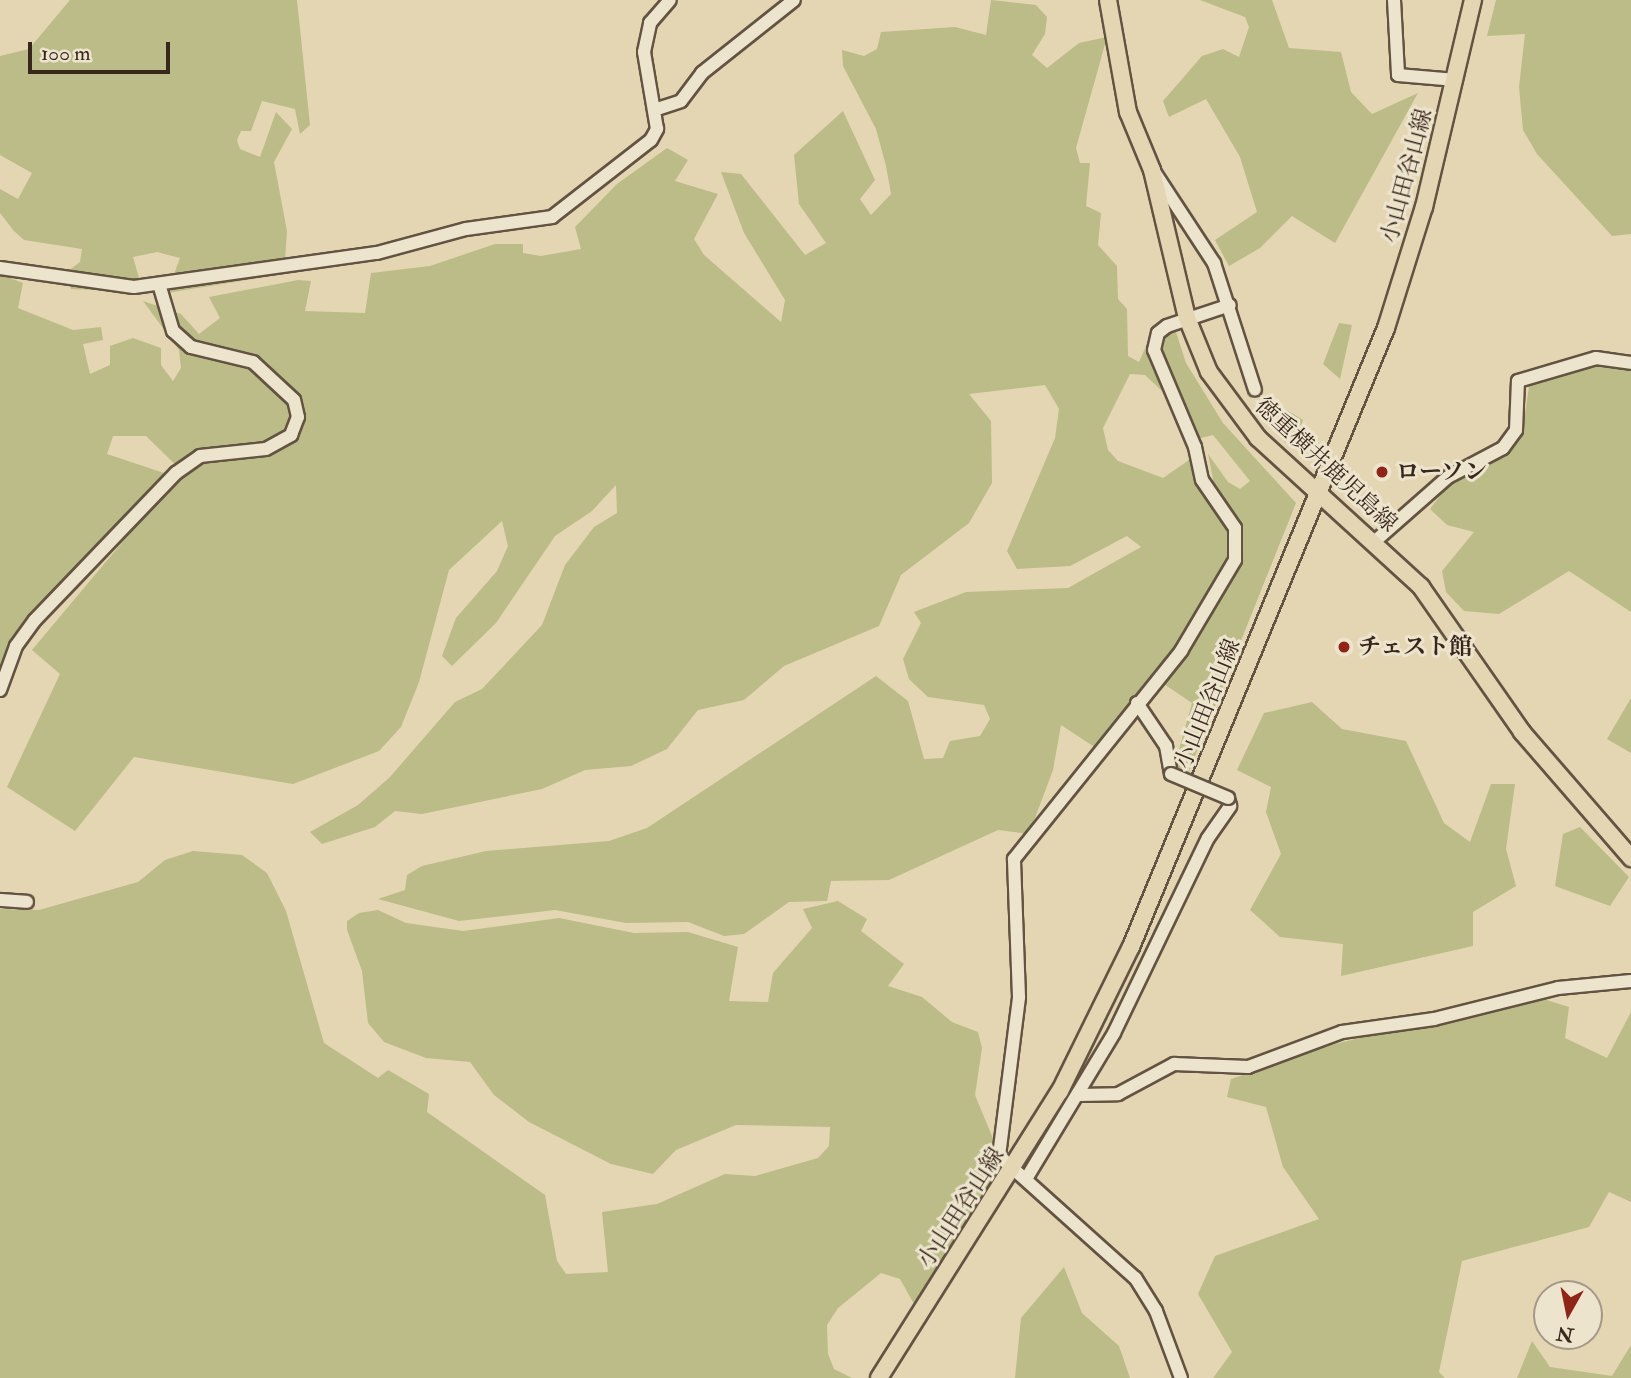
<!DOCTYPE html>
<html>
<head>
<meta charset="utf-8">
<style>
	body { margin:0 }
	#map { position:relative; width:1631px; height:1378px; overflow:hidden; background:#e4d6b2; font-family:"IM FELL Double Pica","Noto Serif JP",serif }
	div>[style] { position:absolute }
	.green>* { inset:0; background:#bbbc87 }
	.roads { filter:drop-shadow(2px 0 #635342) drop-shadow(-2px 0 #635342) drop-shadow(0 2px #635342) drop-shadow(0 -2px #635342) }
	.minor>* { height:12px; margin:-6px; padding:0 6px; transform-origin:6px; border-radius:6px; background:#ede4cd }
	.major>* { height:16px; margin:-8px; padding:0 8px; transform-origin:8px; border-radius:8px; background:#e4d6b2 }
	.bridges { filter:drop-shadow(2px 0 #635342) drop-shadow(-2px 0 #635342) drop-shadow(0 2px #635342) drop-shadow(0 -2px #635342) }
	.minor-bridge>* { height:12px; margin:-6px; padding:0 6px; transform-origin:6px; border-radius:6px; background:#ede4cd }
	.dots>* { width:19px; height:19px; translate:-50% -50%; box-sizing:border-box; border:4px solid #ede4cd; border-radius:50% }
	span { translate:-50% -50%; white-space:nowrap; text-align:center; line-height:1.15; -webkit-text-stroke:6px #ede4cd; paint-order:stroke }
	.street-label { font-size:23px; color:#38271d }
	.poi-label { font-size:23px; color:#38271d; font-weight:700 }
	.left { translate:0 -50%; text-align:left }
	.north { position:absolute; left:1533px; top:1280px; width:70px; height:70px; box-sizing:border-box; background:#ede4cd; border:2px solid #a59887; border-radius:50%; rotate:189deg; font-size:19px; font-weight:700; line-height:28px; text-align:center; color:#38271d }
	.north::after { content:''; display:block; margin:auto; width:24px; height:32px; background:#8f2418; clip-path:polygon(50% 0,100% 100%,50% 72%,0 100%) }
	.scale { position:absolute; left:28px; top:42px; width:142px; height:32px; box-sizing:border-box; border:4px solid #38271d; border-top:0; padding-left:9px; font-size:21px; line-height:24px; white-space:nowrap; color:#38271d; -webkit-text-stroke:5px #ede4cd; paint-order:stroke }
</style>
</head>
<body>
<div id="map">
	<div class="green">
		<div style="clip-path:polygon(70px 0,297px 0,310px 125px,300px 134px,295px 109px,262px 101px,251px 131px,241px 131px,237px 140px,240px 149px,260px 157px,276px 112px,292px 129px,274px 162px,287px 231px,284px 274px,167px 293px,180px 258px,157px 252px,133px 257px,143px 292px,71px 289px,68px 271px,80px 262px,82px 249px,24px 240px,14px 231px,0 213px,0 189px,18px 199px,32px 173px,0 155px,0 56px,29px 49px)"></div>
		<div style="clip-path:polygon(991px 0,1036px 5px,1047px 17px,1045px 34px,1032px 55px,1047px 68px,1079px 43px,1107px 37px,1076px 148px,1080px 163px,1090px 163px,1086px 206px,1101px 213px,1098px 245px,1117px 266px,1118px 299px,1127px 309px,1128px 356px,1139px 362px,1150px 337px,1177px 405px,1145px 375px,1130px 374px,1103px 428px,1108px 450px,1118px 461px,1163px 478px,1199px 453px,1215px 489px,1208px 454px,1228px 482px,1240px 489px,1250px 481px,1213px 435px,1197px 439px,1161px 357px,1160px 342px,1175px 329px,1186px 363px,1223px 423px,1296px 503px,1187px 776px,1173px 771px,1192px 703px,1155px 678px,1096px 748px,1061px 725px,1053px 770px,1029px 834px,998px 830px,889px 880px,831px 881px,827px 901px,789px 902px,744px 934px,724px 936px,688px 922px,626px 923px,555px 910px,459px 921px,378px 899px,405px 890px,407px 875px,422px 866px,486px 851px,609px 841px,647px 828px,876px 676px,908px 701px,924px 759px,943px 758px,950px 741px,980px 736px,990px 719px,984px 705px,928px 697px,909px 679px,903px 659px,921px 623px,914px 612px,966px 592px,1068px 588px,1141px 547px,1127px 536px,1070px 566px,1017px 569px,1007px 551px,1055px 438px,1059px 409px,1045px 385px,969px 394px,991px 421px,992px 483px,969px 523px,901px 575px,879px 626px,784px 666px,744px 700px,698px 710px,667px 749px,631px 766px,585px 770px,542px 789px,422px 814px,395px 811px,375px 827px,322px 844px,310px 832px,358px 805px,390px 777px,455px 702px,482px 689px,542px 625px,565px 565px,594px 527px,617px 513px,616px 485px,592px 511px,555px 536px,496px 623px,452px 666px,442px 656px,456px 618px,497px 571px,508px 546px,502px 521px,449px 570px,419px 682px,401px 727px,379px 751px,293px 784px,134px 757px,75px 831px,7px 787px,60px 674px,32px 650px,182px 471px,146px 436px,113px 436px,107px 454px,170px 475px,48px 596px,14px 640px,0 686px,0 274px,23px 283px,18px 308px,73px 330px,101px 327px,103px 340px,83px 344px,90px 374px,110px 365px,110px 346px,133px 338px,161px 348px,161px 365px,173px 381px,181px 368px,179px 350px,143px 301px,181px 314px,199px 334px,220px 318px,209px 297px,298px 280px,311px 281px,305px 311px,365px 313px,371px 273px,430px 266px,495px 244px,523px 244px,523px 253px,541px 256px,581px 249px,575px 227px,617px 184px,667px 148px,688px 160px,675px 181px,718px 194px,694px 239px,704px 255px,781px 322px,785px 300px,744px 233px,721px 172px,741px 174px,805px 255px,826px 243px,799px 204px,794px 155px,843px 111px,875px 180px,860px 199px,871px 215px,891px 194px,886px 166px,876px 129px,843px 66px,842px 50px,864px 56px,877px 49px,881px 32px,955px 27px,986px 35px)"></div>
		<div style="clip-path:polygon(1200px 0,1272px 0,1289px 48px,1341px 52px,1351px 92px,1372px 114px,1418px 93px,1335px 243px,1292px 216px,1260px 248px,1229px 266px,1215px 240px,1257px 212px,1240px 157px,1206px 99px,1169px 117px,1163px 101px,1202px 56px,1223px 49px,1239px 57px,1249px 27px,1245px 17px)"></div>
		<div style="clip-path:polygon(1496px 0,1631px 0,1631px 234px,1612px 236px,1537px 154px,1523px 130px,1519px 87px,1525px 34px,1487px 36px)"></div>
		<div style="clip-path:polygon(1339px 323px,1352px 325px,1340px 379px,1323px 364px)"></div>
		<div style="clip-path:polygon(1598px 363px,1631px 369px,1631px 612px,1569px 571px,1499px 614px,1464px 611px,1446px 592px,1442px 571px,1474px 532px,1447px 525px,1430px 509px,1448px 485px,1511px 450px,1522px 434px,1530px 380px)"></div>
		<div style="clip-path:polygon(1285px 409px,1303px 420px,1293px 447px,1285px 443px,1276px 415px)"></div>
		<div style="clip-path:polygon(1631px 698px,1631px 753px,1607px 739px)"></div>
		<div style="clip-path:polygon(1312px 702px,1342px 729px,1406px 741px,1444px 823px,1470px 842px,1491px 784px,1515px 784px,1506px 849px,1516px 886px,1473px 912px,1473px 946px,1341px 976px,1343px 944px,1280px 937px,1250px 910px,1281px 854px,1266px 812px,1271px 787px,1237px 770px,1264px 713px)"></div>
		<div style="clip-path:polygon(1580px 827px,1629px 877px,1610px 906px,1555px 886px,1563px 834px)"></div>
		<div style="clip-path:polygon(193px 851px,242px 855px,267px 873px,286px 911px,324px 1043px,378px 1078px,388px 1070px,429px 1094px,427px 1112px,545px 1195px,557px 1261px,566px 1274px,608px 1272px,602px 1212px,657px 1204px,725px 1174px,755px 1176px,818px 1158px,829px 1146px,830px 1127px,736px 1125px,676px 1150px,653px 1174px,611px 1164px,529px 1122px,494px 1095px,470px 1062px,426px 1058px,384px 1042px,368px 1023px,362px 971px,347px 930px,347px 921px,359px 913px,378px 910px,406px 923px,463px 931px,559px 918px,634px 933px,688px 932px,738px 947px,729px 1001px,768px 1002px,773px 973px,812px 928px,803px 909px,838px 901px,867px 919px,861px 931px,904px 964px,888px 986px,922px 997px,952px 1022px,978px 1032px,982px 1048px,975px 1095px,1003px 1163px,914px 1304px,900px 1279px,881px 1273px,838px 1308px,827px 1325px,828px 1354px,834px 1369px,852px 1378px,0 1378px,0 909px,39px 910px,138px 882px,165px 860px)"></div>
		<div style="clip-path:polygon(1534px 996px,1569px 1007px,1565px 1038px,1607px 1058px,1631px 1012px,1631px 1202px,1609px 1192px,1589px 1227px,1462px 1261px,1439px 1372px,1445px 1378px,1213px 1378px,1232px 1352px,1198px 1294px,1215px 1256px,1319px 1219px,1283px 1167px,1266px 1107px,1227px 1097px,1231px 1079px,1335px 1044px)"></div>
		<div style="clip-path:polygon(1064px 1267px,1082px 1313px,1119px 1346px,1130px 1378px,1015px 1378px,1021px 1318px)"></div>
		<div style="clip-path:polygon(1532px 1341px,1550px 1367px,1612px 1376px,1631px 1345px,1631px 1378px,1517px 1378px)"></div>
	</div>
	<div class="roads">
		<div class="minor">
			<div style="left:1394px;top:0;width:75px;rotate:86.9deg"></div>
			<div style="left:1398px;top:75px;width:58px;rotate:4.9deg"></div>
			<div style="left:654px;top:110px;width:28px;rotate:-18deg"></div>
			<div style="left:681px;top:101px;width:35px;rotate:-53deg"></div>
			<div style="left:702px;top:73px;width:117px;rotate:-38.4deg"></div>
			<div style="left:1155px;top:173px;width:108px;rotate:56.8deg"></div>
			<div style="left:1214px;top:263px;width:133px;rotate:72.1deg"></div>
			<div style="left:0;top:268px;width:135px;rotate:8.1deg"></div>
			<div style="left:134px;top:287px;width:245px;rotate:-8deg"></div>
			<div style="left:377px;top:253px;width:92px;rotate:-15.1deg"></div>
			<div style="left:466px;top:229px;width:87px;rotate:-7.9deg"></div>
			<div style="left:552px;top:217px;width:125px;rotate:-37.9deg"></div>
			<div style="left:651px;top:140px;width:13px;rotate:-61deg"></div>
			<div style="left:657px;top:129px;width:78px;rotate:-99.6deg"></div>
			<div style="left:644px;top:52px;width:30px;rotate:-78deg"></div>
			<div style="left:650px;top:23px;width:30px;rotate:-49deg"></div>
			<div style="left:1374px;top:542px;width:98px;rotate:-41.3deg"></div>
			<div style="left:1448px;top:477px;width:62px;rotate:-27.8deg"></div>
			<div style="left:1503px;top:448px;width:22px;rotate:-54deg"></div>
			<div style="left:1516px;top:430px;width:49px;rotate:-87.7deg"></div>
			<div style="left:1518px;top:381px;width:81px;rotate:-16.4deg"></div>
			<div style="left:1596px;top:358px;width:35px;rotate:8deg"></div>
			<div style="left:0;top:690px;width:47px;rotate:-70deg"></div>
			<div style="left:16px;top:646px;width:32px;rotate:-54deg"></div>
			<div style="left:35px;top:620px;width:204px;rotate:-46.2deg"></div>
			<div style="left:176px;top:473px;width:29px;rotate:-35deg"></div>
			<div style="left:200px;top:456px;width:66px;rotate:-6.1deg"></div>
			<div style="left:266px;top:449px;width:29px;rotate:-29deg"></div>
			<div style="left:291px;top:435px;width:19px;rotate:-69deg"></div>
			<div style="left:298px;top:417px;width:17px;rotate:-103deg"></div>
			<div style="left:294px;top:400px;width:56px;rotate:-137.2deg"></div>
			<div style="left:253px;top:362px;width:64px;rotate:-166.4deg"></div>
			<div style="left:191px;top:347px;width:24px;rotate:-138deg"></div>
			<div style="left:173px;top:331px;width:49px;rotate:-106.6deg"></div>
			<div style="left:1137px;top:703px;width:52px;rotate:56deg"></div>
			<div style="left:1166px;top:746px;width:28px;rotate:80deg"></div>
			<div style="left:0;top:900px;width:27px;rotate:4deg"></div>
			<div style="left:1079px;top:1095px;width:39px;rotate:-1deg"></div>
			<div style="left:1118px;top:1094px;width:64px;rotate:-28.2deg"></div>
			<div style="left:1174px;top:1064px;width:74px;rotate:2.3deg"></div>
			<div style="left:1248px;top:1067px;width:100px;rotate:-20.4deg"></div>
			<div style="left:1342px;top:1032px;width:93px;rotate:-8deg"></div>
			<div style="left:1434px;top:1019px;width:128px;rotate:-14deg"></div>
			<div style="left:1558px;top:988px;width:73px;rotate:-5.5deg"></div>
			<div style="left:1026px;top:1179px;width:170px;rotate:-58.9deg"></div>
			<div style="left:1114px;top:1033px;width:216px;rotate:-64.3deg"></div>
			<div style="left:1208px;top:838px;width:39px;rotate:-55deg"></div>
			<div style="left:1230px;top:806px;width:8px;rotate:-104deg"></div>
			<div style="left:1181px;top:1378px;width:72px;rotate:-110.5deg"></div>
			<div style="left:1156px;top:1311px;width:39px;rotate:-122deg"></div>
			<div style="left:1135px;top:1278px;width:183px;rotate:-138.1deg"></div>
			<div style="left:999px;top:1156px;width:160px;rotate:-82.8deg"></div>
			<div style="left:1019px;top:997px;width:138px;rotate:-92.1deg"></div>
			<div style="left:1014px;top:859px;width:267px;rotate:-51.2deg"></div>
			<div style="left:1181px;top:651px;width:106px;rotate:-59.3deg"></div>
			<div style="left:1235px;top:560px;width:32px;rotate:-90deg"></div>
			<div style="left:1235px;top:528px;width:58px;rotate:-124.5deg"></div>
			<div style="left:1202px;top:480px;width:34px;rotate:-102deg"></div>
			<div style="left:1195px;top:447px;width:105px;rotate:-112.9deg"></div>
			<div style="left:1154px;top:350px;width:17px;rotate:-77deg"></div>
			<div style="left:1158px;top:333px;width:11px;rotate:-38deg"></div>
			<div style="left:1167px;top:326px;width:66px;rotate:-18.4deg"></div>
		</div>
		<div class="major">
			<div style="left:1108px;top:0;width:114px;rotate:79.9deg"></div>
			<div style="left:1128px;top:112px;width:63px;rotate:67.5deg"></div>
			<div style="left:1152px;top:170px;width:152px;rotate:76.7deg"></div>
			<div style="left:1187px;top:318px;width:58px;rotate:67.8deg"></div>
			<div style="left:1209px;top:372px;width:82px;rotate:53.4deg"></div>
			<div style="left:1258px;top:438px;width:221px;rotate:42.4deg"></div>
			<div style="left:1421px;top:587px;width:177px;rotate:55.1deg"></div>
			<div style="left:1522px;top:732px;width:167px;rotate:49.1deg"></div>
			<div style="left:879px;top:1378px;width:339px;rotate:-57.8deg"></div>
			<div style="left:1060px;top:1091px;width:161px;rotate:-63.8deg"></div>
			<div style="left:1131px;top:947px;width:669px;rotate:-67.61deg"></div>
			<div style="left:1386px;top:328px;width:127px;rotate:-72.6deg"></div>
			<div style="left:1424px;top:207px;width:213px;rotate:-76.7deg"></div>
		</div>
	</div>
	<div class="bridges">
		<div class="minor-bridge">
			<div style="left:1171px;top:774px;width:62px;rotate:22.8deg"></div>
		</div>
	</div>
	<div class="dots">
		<div style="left:1382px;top:472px;background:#8f2418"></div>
		<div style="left:1344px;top:647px;background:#8f2418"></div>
	</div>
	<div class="street-label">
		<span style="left:1407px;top:176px;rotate:-75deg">小山田谷山線</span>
		<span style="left:1326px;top:465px;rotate:43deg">徳重横井鹿児島線</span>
		<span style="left:1208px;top:704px;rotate:-68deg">小山田谷山線</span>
		<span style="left:961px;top:1208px;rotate:-57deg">小山田谷山線</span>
	</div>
	<div class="poi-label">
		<span class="left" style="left:1396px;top:472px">ローソン</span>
		<span class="left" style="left:1358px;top:647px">チェスト館</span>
	</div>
	<div class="north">N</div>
	<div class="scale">100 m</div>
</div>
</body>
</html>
